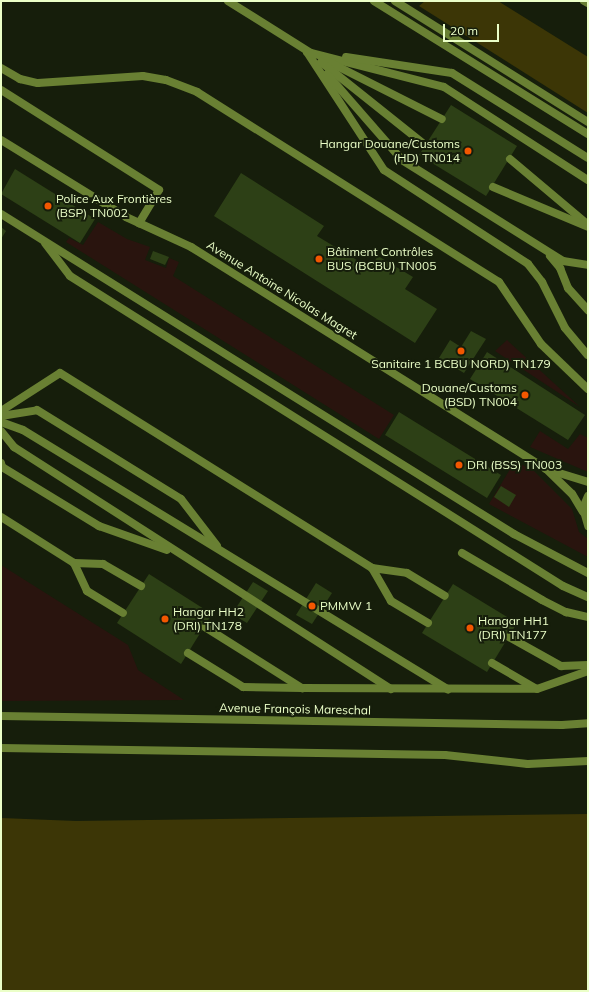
<!DOCTYPE html>
<html>
<head>
<meta charset="utf-8">
<style>
	body { margin:0 }
	#map { position:relative; width:589px; height:992px; overflow:hidden; background:#161e0b; font-family:Mulish,sans-serif }
	div>[style] { position:absolute }
	.green>* { inset:0; background:#29140e }
	.water>* { inset:0; background:#3c3606 }
	.building>* { inset:0; background:#2d4016 }
	.service>* { height:8px; margin:-4px; padding:0 4px; transform-origin:4px; border-radius:4px; background:#698033 }
	.minor>* { height:8px; margin:-4px; padding:0 4px; transform-origin:4px; border-radius:4px; background:#698033 }
	.dots>* { width:11px; height:11px; translate:-50% -50%; box-sizing:border-box; border:2px solid #161e0b; border-radius:50% }
	span { translate:-50% -50%; white-space:nowrap; text-align:center; line-height:1.15; -webkit-text-stroke:4px #161e0b; paint-order:stroke }
	.poi-label { font-size:12px; color:#ebffc8 }
	.right { translate:-100% -50%; text-align:right }
	.left { translate:0 -50%; text-align:left }
	.street-label { font-size:12px; color:#ebffc8 }
	.frame { position:absolute; inset:0; border:2px solid #ebffc8; pointer-events:none }
	.scale { position:absolute; left:443px; top:24px; width:56px; height:18px; box-sizing:border-box; border:2px solid #ebffc8; border-top:0; padding-left:5px; font-size:12px; line-height:14px; white-space:nowrap; color:#ebffc8; -webkit-text-stroke:3px #161e0b; paint-order:stroke }
</style>
</head>
<body>
<div id="map">
	<div class="green">
		<div style="clip-path:polygon(98px 222px,127px 239px,150px 247px,145px 260px,166px 268px,169px 258px,179px 262px,173px 276px,394px 415px,379px 439px,66px 242px,69px 238px,83px 245px)"></div>
		<div style="clip-path:polygon(507px 340px,580px 407px,495px 351px)"></div>
		<div style="clip-path:polygon(540px 431px,568px 449px,580px 434px,588px 438px,588px 472px,530px 447px)"></div>
		<div style="clip-path:polygon(515px 461px,534px 471px,572px 509px,579px 532px,588px 539px,588px 557px,489px 504px)"></div>
		<div style="clip-path:polygon(1px 565px,128px 645px,138px 670px,184px 700px,1px 701px)"></div>
	</div>
	<div class="water">
		<div style="clip-path:polygon(425px 1px,498px 1px,588px 57px,588px 113px,419px 6px)"></div>
		<div style="clip-path:polygon(588px 814px,588px 991px,1px 991px,1px 818px,76px 821px)"></div>
	</div>
	<div class="building">
		<div style="clip-path:polygon(451px 105px,517px 146px,486px 196px,419px 155px)"></div>
		<div style="clip-path:polygon(15px 169px,95px 219px,80px 243px,1px 194px)"></div>
		<div style="clip-path:polygon(241px 173px,324px 226px,317px 236px,370px 268px,378px 256px,413px 277px,405px 289px,437px 309px,415px 343px,214px 216px)"></div>
		<div style="clip-path:polygon(1px 227px,6px 231px,1px 239px)"></div>
		<div style="clip-path:polygon(153px 251px,169px 257px,165px 265px,150px 259px)"></div>
		<div style="clip-path:polygon(471px 331px,486px 339px,464px 373px,439px 358px,450px 340px,461px 347px)"></div>
		<div style="clip-path:polygon(487px 352px,585px 415px,568px 440px,470px 379px)"></div>
		<div style="clip-path:polygon(399px 412px,501px 475px,487px 498px,385px 435px)"></div>
		<div style="clip-path:polygon(501px 486px,516px 495px,509px 507px,494px 497px)"></div>
		<div style="clip-path:polygon(149px 574px,212px 614px,181px 664px,117px 623px)"></div>
		<div style="clip-path:polygon(253px 582px,268px 591px,247px 623px,232px 614px)"></div>
		<div style="clip-path:polygon(316px 583px,332px 593px,312px 624px,296px 615px)"></div>
		<div style="clip-path:polygon(453px 584px,517px 623px,487px 672px,422px 633px)"></div>
	</div>
	<div class="service">
		<div style="left:228px;top:1px;width:98px;rotate:32.1deg"></div>
		<div style="left:374px;top:1px;width:252px;rotate:31.9deg"></div>
		<div style="left:395px;top:1px;width:228px;rotate:32.1deg"></div>
		<div style="left:584px;top:1px;width:4px;rotate:27deg"></div>
		<div style="left:307px;top:52px;width:141px;rotate:56.9deg"></div>
		<div style="left:384px;top:170px;width:172px;rotate:33.1deg"></div>
		<div style="left:528px;top:264px;width:23px;rotate:52deg"></div>
		<div style="left:542px;top:282px;width:51px;rotate:63.4deg"></div>
		<div style="left:565px;top:328px;width:35px;rotate:50deg"></div>
		<div style="left:307px;top:52px;width:141px;rotate:14.3deg"></div>
		<div style="left:444px;top:87px;width:171px;rotate:32.9deg"></div>
		<div style="left:346px;top:57px;width:107px;rotate:8.6deg"></div>
		<div style="left:452px;top:73px;width:160px;rotate:32deg"></div>
		<div style="left:323px;top:59px;width:133px;rotate:26.8deg"></div>
		<div style="left:321px;top:62px;width:133px;rotate:38.6deg"></div>
		<div style="left:1px;top:68px;width:22px;rotate:30deg"></div>
		<div style="left:20px;top:79px;width:18px;rotate:13deg"></div>
		<div style="left:38px;top:83px;width:105px;rotate:-3.8deg"></div>
		<div style="left:143px;top:76px;width:23px;rotate:10deg"></div>
		<div style="left:166px;top:80px;width:33px;rotate:21deg"></div>
		<div style="left:197px;top:92px;width:357px;rotate:32.2deg"></div>
		<div style="left:499px;top:282px;width:75px;rotate:55.9deg"></div>
		<div style="left:541px;top:344px;width:65px;rotate:43.8deg"></div>
		<div style="left:327px;top:74px;width:114px;rotate:48.9deg"></div>
		<div style="left:402px;top:160px;width:190px;rotate:32.1deg"></div>
		<div style="left:563px;top:261px;width:25px;rotate:9deg"></div>
		<div style="left:1px;top:90px;width:187px;rotate:32.3deg"></div>
		<div style="left:159px;top:190px;width:39px;rotate:121deg"></div>
		<div style="left:510px;top:159px;width:99px;rotate:40.1deg"></div>
		<div style="left:493px;top:187px;width:103px;rotate:22.8deg"></div>
		<div style="left:1px;top:214px;width:605px;rotate:31.96deg"></div>
		<div style="left:514px;top:534px;width:84px;rotate:27.8deg"></div>
		<div style="left:45px;top:243px;width:41px;rotate:52.9deg"></div>
		<div style="left:70px;top:276px;width:582px;rotate:32.16deg"></div>
		<div style="left:563px;top:586px;width:27px;rotate:24deg"></div>
		<div style="left:550px;top:256px;width:16px;rotate:50deg"></div>
		<div style="left:560px;top:268px;width:22px;rotate:68deg"></div>
		<div style="left:568px;top:288px;width:30px;rotate:48deg"></div>
		<div style="left:1px;top:411px;width:70px;rotate:-32.8deg"></div>
		<div style="left:60px;top:373px;width:368px;rotate:32deg"></div>
		<div style="left:372px;top:568px;width:35px;rotate:8deg"></div>
		<div style="left:407px;top:573px;width:44px;rotate:31.2deg"></div>
		<div style="left:1px;top:416px;width:36px;rotate:-9deg"></div>
		<div style="left:37px;top:410px;width:169px;rotate:31.7deg"></div>
		<div style="left:181px;top:499px;width:59px;rotate:52.5deg"></div>
		<div style="left:1px;top:422px;width:23px;rotate:20deg"></div>
		<div style="left:23px;top:430px;width:498px;rotate:31.4deg"></div>
		<div style="left:1px;top:431px;width:21px;rotate:51deg"></div>
		<div style="left:14px;top:447px;width:448px;rotate:32.7deg"></div>
		<div style="left:1px;top:463px;width:4px;rotate:76deg"></div>
		<div style="left:2px;top:467px;width:114px;rotate:31.3deg"></div>
		<div style="left:99px;top:526px;width:72px;rotate:19.4deg"></div>
		<div style="left:1px;top:517px;width:86px;rotate:32.2deg"></div>
		<div style="left:74px;top:563px;width:29px;rotate:2deg"></div>
		<div style="left:103px;top:564px;width:44px;rotate:30.1deg"></div>
		<div style="left:462px;top:553px;width:93px;rotate:30.4deg"></div>
		<div style="left:542px;top:600px;width:27px;rotate:27deg"></div>
		<div style="left:566px;top:612px;width:23px;rotate:13deg"></div>
		<div style="left:74px;top:563px;width:31px;rotate:65deg"></div>
		<div style="left:87px;top:591px;width:42px;rotate:31.4deg"></div>
		<div style="left:372px;top:568px;width:38px;rotate:60deg"></div>
		<div style="left:391px;top:601px;width:43px;rotate:30.7deg"></div>
		<div style="left:205px;top:627px;width:115px;rotate:32.2deg"></div>
		<div style="left:302px;top:688px;width:235px;rotate:0.2deg"></div>
		<div style="left:537px;top:689px;width:54px;rotate:-19.4deg"></div>
		<div style="left:509px;top:637px;width:60px;rotate:29.1deg"></div>
		<div style="left:561px;top:666px;width:27px;rotate:-2deg"></div>
		<div style="left:188px;top:653px;width:65px;rotate:31.7deg"></div>
		<div style="left:243px;top:687px;width:59px;rotate:1deg"></div>
		<div style="left:492px;top:663px;width:50px;rotate:30.2deg"></div>
		<div style="left:1px;top:748px;width:444px;rotate:0.9deg"></div>
		<div style="left:445px;top:755px;width:83px;rotate:6.2deg"></div>
		<div style="left:528px;top:764px;width:60px;rotate:-2.9deg"></div>
	</div>
	<div class="minor">
		<div style="left:1px;top:140px;width:147px;rotate:31.6deg"></div>
		<div style="left:126px;top:217px;width:72px;rotate:24.8deg"></div>
		<div style="left:191px;top:247px;width:419px;rotate:32deg"></div>
		<div style="left:588px;top:496px;width:13px;rotate:113deg"></div>
		<div style="left:583px;top:508px;width:19px;rotate:74deg"></div>
		<div style="left:583px;top:512px;width:21px;rotate:-121deg"></div>
		<div style="left:572px;top:494px;width:36px;rotate:-136deg"></div>
		<div style="left:546px;top:469px;width:44px;rotate:17.2deg"></div>
		<div style="left:1px;top:716px;width:561px;rotate:0.92deg"></div>
		<div style="left:562px;top:725px;width:26px;rotate:-4deg"></div>
	</div>
	<div class="dots">
		<div style="left:468px;top:151px;background:#f35700"></div>
		<div style="left:48px;top:206px;background:#f35700"></div>
		<div style="left:319px;top:259px;background:#f35700"></div>
		<div style="left:461px;top:351px;background:#f35700"></div>
		<div style="left:525px;top:395px;background:#f35700"></div>
		<div style="left:459px;top:465px;background:#f35700"></div>
		<div style="left:312px;top:606px;background:#f35700"></div>
		<div style="left:165px;top:619px;background:#f35700"></div>
		<div style="left:470px;top:628px;background:#f35700"></div>
	</div>
	<div class="poi-label">
		<span class="right" style="left:460px;top:151px">Hangar Douane/Customs<br>(HD) TN014</span>
		<span class="left" style="left:56px;top:206px">Police Aux Frontières<br>(BSP) TN002</span>
		<span class="left" style="left:327px;top:259px">Bâtiment Contrôles<br>BUS (BCBU) TN005</span>
		<span style="left:461px;top:364px">Sanitaire 1 BCBU NORD) TN179</span>
		<span class="right" style="left:517px;top:395px">Douane/Customs<br>(BSD) TN004</span>
		<span class="left" style="left:467px;top:465px">DRI (BSS) TN003</span>
		<span class="left" style="left:320px;top:606px">PMMW 1</span>
		<span class="left" style="left:173px;top:619px">Hangar HH2<br>(DRI) TN178</span>
		<span class="left" style="left:478px;top:628px">Hangar HH1<br>(DRI) TN177</span>
	</div>
	<div class="street-label">
		<span style="left:282px;top:290px;rotate:32deg">Avenue Antoine Nicolas Magret</span>
		<span style="left:295px;top:709px;rotate:1deg">Avenue François Mareschal</span>
	</div>
	<div class="frame"></div>
	<div class="scale">20 m</div>
</div>
</body>
</html>
